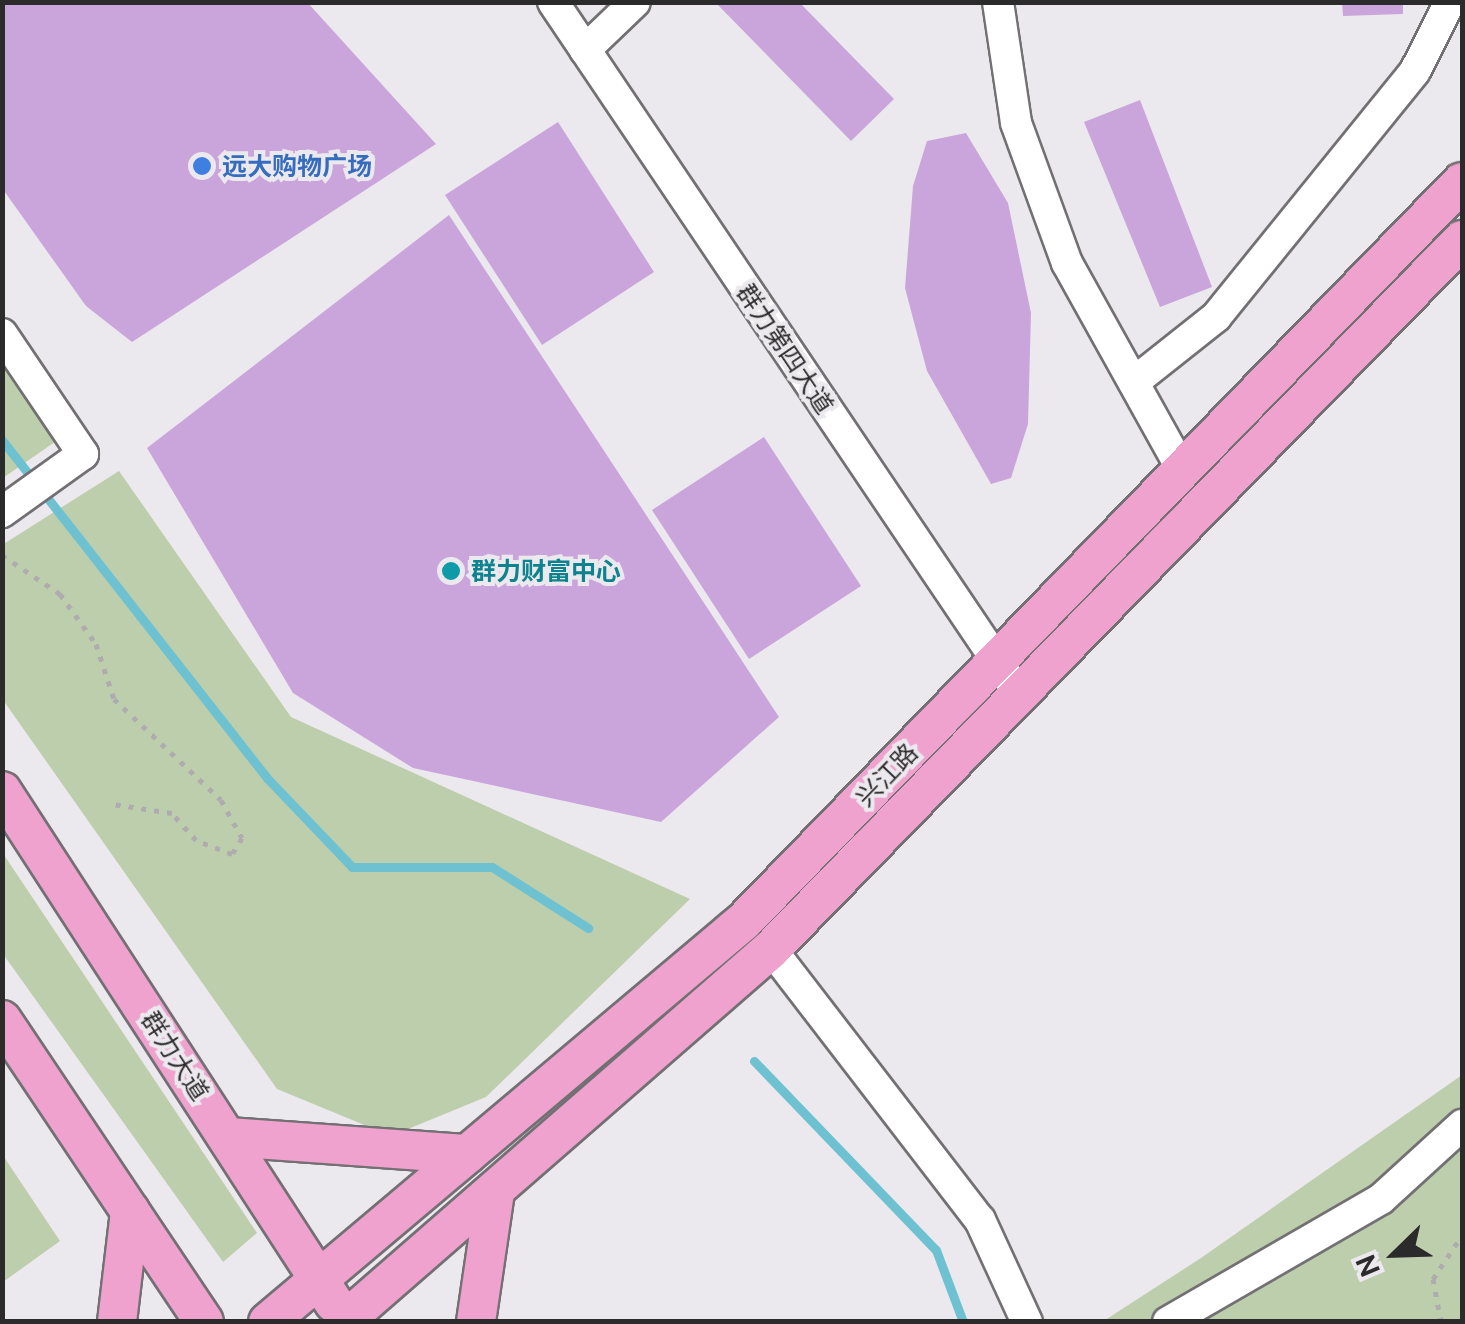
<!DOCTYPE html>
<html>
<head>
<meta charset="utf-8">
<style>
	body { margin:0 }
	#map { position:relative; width:1465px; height:1324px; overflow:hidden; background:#ece9ee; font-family:Ubuntu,"Noto Sans SC",sans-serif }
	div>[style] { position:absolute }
	.green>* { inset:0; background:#bdceac }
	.stream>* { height:9px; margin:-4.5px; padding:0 4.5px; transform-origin:4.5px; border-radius:4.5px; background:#6dc1d0 }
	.building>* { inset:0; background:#caa5db }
	.path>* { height:5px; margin-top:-2.5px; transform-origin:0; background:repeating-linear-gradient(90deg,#aeacaf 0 5px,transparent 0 13px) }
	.roads { filter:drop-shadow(2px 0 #727073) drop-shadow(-2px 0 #727073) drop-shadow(0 2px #727073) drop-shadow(0 -2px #727073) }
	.minor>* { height:30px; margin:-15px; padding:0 15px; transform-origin:15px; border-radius:15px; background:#fff }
	.major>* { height:38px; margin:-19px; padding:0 19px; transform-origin:19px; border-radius:19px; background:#efa2cd }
	.dots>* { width:28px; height:28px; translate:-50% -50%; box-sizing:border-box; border:5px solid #ece9ee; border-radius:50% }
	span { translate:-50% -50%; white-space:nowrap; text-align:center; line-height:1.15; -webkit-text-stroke:8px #ece9ee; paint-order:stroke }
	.shop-label { font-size:25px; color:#366cbe; font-weight:700 }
	.left { translate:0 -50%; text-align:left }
	.street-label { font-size:25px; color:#2c2b2c }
	.culture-label { font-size:25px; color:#0d838f; font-weight:700 }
	.frame { position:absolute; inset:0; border:5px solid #2c2b2c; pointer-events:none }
	.north { position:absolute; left:1345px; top:1204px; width:100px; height:100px; -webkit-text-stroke:8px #ece9ee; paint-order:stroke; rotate:247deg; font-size:28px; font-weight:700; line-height:40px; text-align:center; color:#2c2b2c }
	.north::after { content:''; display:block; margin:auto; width:35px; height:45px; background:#2c2b2c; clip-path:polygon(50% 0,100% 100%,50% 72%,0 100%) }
</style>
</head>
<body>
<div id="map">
	<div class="green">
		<div style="clip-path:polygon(2px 348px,62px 437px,3px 478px,2px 478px)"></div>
		<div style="clip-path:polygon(119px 471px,291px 717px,690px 899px,486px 1097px,391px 1136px,277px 1089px,3px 700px,2px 545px)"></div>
		<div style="clip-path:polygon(2px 852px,257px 1233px,223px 1262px,3px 954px)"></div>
		<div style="clip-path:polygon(1462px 1075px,1462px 1321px,1102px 1322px,1201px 1258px)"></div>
		<div style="clip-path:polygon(2px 1154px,60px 1241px,3px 1282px,2px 1282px)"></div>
	</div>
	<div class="stream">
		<div style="left:2px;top:440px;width:429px;rotate:51.9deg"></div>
		<div style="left:267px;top:778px;width:123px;rotate:46.3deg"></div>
		<div style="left:352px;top:867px;width:140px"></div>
		<div style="left:492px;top:867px;width:114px;rotate:32.4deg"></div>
		<div style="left:754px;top:1061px;width:262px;rotate:46.1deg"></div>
		<div style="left:936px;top:1250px;width:77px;rotate:69.4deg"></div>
	</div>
	<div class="building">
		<div style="clip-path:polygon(2px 2px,307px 2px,436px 144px,132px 342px,86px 306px,2px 188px)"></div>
		<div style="clip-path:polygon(715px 2px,799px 2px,894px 99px,851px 141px)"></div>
		<div style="clip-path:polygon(1342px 2px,1403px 2px,1403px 14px,1343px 16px)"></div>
		<div style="clip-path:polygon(1140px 100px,1212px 287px,1160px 307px,1084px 122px)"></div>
		<div style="clip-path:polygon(558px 122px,654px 272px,542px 345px,445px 195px)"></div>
		<div style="clip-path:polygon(966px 133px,1008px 203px,1031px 313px,1028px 424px,1011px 478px,991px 484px,927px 371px,905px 288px,913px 186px,927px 141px)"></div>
		<div style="clip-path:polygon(449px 215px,779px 717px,661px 822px,413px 768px,293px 693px,147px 448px)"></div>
		<div style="clip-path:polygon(764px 437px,861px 586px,749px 659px,652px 510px)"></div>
	</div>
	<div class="path">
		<div style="left:2px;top:555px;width:70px;rotate:33.9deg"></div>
		<div style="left:60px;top:594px;width:62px;rotate:54.2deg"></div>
		<div style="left:96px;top:644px;width:58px;rotate:71.9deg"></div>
		<div style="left:114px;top:699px;width:147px;rotate:43.3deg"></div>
		<div style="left:221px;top:800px;width:43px;rotate:61.1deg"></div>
		<div style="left:242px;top:838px;width:19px;rotate:122deg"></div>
		<div style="left:232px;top:854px;width:39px;rotate:-159deg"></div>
		<div style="left:196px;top:840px;width:36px;rotate:-132deg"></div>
		<div style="left:172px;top:813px;width:60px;rotate:-171.3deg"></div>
		<div style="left:1441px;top:1322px;width:44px;rotate:-100.5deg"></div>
		<div style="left:1433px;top:1279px;width:53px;rotate:-56.6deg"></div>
	</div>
	<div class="roads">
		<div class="minor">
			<div style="left:553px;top:2px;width:834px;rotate:56.04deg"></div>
			<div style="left:998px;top:2px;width:122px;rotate:81.5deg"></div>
			<div style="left:1016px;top:123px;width:149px;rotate:70deg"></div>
			<div style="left:1067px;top:263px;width:238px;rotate:60.9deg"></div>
			<div style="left:585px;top:50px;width:69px;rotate:-43.8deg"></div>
			<div style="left:2px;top:334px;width:145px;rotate:56deg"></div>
			<div style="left:83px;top:454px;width:100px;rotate:144.4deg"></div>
			<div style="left:1134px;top:382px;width:105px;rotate:-38.4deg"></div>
			<div style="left:1216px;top:317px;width:316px;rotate:-51deg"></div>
			<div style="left:1415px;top:71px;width:77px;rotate:-63.1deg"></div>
			<div style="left:771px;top:949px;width:342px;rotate:52.4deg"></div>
			<div style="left:980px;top:1220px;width:112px;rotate:65.3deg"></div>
			<div style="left:1168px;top:1322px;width:246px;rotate:-30deg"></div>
			<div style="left:1381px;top:1199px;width:110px;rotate:-42.4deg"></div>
		</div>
		<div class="major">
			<div style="left:2px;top:791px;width:610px;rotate:57.04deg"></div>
			<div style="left:2px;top:1020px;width:363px;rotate:56.2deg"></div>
			<div style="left:228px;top:1137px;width:240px;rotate:4.1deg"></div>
			<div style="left:117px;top:1322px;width:112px;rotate:-83.3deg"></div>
			<div style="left:268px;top:1322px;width:622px;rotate:-40.11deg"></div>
			<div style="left:744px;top:921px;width:1030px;rotate:-45.83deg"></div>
			<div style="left:343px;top:1322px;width:568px;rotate:-41.07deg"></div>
			<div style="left:771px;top:949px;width:990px;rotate:-45.74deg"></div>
			<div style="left:476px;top:1322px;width:132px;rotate:-81.7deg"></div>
		</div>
	</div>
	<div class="dots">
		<div style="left:202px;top:166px;background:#3f7fe0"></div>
		<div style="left:451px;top:571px;background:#0f9aa8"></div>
	</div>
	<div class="shop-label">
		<span class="left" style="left:222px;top:166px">远大购物广场</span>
	</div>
	<div class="street-label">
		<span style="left:785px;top:349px;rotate:56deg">群力第四大道</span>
		<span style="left:887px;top:775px;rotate:-46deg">兴江路</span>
		<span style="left:175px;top:1056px;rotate:57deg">群力大道</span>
	</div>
	<div class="culture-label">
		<span class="left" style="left:471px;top:571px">群力财富中心</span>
	</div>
	<div class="frame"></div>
	<div class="north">N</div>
</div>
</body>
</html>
